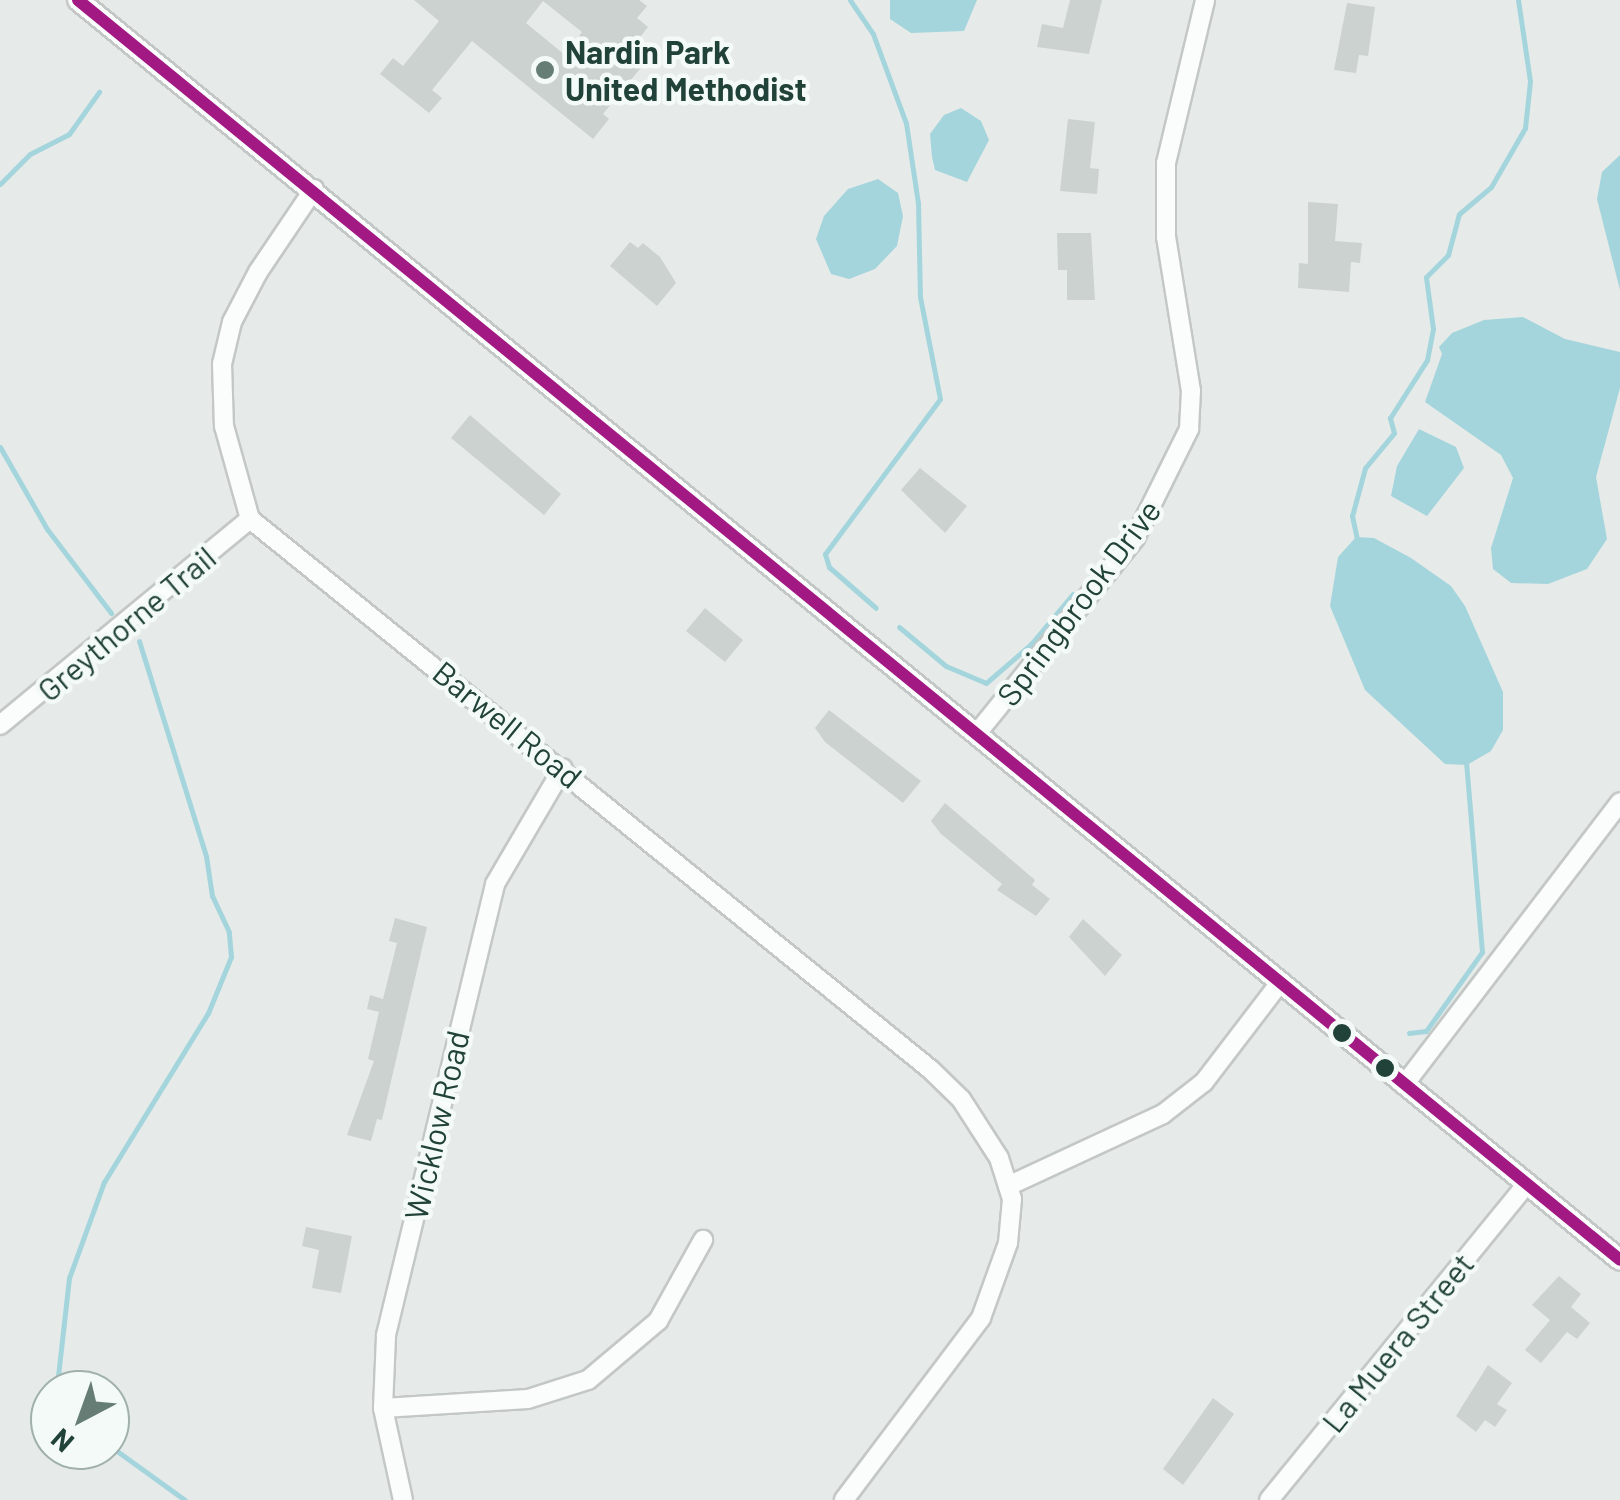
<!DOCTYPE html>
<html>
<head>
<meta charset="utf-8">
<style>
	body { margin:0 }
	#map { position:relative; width:1620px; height:1500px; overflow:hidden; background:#e6ebe9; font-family:Barlow,sans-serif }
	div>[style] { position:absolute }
	.water>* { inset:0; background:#a4d5dc }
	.stream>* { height:5px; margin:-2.5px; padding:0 2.5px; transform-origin:2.5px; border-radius:2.5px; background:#a4d5dc }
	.building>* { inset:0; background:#ccd2d0 }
	.roads { filter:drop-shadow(2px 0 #c3c8c6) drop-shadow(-2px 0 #c3c8c6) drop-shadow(0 2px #c3c8c6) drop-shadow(0 -2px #c3c8c6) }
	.minor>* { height:18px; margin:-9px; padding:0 9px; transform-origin:9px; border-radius:9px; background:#fbfcfc }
	.tertiary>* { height:20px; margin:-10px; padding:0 10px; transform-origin:10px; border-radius:10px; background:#fbfcfc }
	.bus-1>* { height:12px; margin:-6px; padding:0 6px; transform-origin:6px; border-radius:6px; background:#a31984 }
	.dots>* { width:28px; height:28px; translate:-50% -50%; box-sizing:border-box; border:5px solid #f4faf7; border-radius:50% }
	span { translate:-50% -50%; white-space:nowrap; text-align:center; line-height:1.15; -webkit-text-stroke:9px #f4faf7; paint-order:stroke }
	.poi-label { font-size:32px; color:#214238; font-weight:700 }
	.left { translate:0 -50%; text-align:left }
	.street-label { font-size:32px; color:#214238 }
	.north { position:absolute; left:30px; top:1370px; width:100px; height:100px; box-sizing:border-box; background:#f4faf7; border:2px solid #a0b0ab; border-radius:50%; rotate:221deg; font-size:28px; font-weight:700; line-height:40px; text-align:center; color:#214238 }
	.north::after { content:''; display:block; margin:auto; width:35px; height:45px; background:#667d76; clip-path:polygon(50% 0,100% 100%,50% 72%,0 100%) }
</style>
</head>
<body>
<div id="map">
	<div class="water">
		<div style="clip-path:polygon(890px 0,977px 0,964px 31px,911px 33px,890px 19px)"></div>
		<div style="clip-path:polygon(961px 108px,981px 121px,989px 140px,967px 182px,935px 170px,932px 157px,930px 134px,944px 115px)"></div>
		<div style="clip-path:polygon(1620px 155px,1620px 290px,1597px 199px,1602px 172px)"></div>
		<div style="clip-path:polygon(878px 179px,898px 193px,903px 216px,897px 246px,875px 269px,849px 279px,831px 274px,816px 239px,824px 216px,848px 189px)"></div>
		<div style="clip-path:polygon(1523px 317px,1565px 339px,1620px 352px,1620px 388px,1596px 477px,1607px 539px,1587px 569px,1548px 584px,1511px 583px,1493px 569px,1491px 548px,1513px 478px,1501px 455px,1425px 402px,1442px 354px,1439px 347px,1452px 333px,1484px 320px)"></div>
		<div style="clip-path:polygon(1419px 429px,1456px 447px,1464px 468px,1427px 516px,1391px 496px,1397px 466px)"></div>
		<div style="clip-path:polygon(1356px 537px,1374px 538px,1411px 558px,1451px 586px,1465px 606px,1503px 692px,1503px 730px,1491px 751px,1467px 765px,1445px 764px,1365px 690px,1330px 606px,1338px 557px)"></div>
	</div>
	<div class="stream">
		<div style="left:850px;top:0;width:41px;rotate:55.9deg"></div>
		<div style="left:873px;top:34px;width:95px;rotate:69.7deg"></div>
		<div style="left:906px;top:123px;width:81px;rotate:81.5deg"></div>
		<div style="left:918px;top:203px;width:94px;rotate:88.8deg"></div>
		<div style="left:920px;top:297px;width:104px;rotate:78.9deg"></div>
		<div style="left:940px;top:399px;width:193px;rotate:126.6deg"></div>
		<div style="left:825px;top:554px;width:14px;rotate:73deg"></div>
		<div style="left:829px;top:567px;width:62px;rotate:41.1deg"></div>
		<div style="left:0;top:184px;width:42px;rotate:-45deg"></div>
		<div style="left:30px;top:154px;width:44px;rotate:-27.1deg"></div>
		<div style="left:69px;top:134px;width:52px;rotate:-54.5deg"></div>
		<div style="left:0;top:447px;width:95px;rotate:60.2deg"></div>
		<div style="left:47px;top:529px;width:106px;rotate:52.7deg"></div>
		<div style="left:1358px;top:544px;width:29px;rotate:-102deg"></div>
		<div style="left:1352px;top:516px;width:50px;rotate:-74.8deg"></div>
		<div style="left:1365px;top:468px;width:45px;rotate:-50.4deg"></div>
		<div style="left:1394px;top:433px;width:16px;rotate:-105deg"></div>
		<div style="left:1390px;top:418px;width:69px;rotate:-57.5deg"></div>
		<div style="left:1427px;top:360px;width:32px;rotate:-79deg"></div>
		<div style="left:1433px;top:329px;width:52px;rotate:-97.7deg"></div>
		<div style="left:1426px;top:277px;width:31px;rotate:-45deg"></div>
		<div style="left:1448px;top:255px;width:42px;rotate:-75deg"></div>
		<div style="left:1459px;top:214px;width:42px;rotate:-40.2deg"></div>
		<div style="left:1491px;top:187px;width:68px;rotate:-60deg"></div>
		<div style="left:1525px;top:128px;width:47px;rotate:-83.9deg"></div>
		<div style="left:1530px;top:81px;width:82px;rotate:-98.4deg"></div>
		<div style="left:899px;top:627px;width:61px;rotate:39.7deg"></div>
		<div style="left:946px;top:666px;width:43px;rotate:23deg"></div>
		<div style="left:986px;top:683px;width:60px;rotate:-40.9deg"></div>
		<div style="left:1031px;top:644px;width:65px;rotate:-50deg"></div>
		<div style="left:1409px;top:1033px;width:17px;rotate:-7deg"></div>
		<div style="left:1426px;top:1031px;width:97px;rotate:-54.7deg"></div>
		<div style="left:1482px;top:952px;width:191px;rotate:-94.8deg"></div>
		<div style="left:50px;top:1390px;width:16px;rotate:-60deg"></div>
		<div style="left:58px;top:1376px;width:99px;rotate:-83.6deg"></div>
		<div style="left:69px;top:1278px;width:102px;rotate:-70deg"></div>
		<div style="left:104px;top:1182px;width:198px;rotate:-58.4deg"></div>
		<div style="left:208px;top:1013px;width:61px;rotate:-67.7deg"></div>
		<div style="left:231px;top:957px;width:25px;rotate:-95deg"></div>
		<div style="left:229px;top:932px;width:40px;rotate:-115deg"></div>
		<div style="left:212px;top:896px;width:40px;rotate:-98.5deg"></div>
		<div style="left:206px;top:856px;width:225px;rotate:-107.3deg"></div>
		<div style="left:110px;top:1446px;width:92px;rotate:35.8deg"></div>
	</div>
	<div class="building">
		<div style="clip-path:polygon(evenodd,414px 0,639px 0,647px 6px,637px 18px,648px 27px,637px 41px,653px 53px,603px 114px,609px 119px,593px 139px,472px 41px,432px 90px,442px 98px,429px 113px,380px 74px,393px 58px,403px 66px,439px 21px,414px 0,543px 1px,582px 32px,565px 55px,526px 23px,543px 1px)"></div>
		<div style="clip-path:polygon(1070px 0,1102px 0,1089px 54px,1037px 47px,1042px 24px,1063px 28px)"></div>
		<div style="clip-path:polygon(1347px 3px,1375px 7px,1368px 56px,1359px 55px,1356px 73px,1334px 70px)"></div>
		<div style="clip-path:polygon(1068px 119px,1095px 122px,1090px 168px,1099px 169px,1097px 194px,1060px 191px)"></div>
		<div style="clip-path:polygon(1308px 202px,1338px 204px,1335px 241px,1362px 243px,1360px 263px,1351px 262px,1349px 292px,1298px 288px,1299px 263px,1308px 264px)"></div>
		<div style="clip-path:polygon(1057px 233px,1091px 233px,1095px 300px,1067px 300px,1067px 270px,1058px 270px)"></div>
		<div style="clip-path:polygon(630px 242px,638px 248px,643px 243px,660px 257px,676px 283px,657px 306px,610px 266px)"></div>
		<div style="clip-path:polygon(470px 415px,561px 494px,544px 515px,451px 438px)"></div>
		<div style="clip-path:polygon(920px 468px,967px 506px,945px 533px,901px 490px)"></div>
		<div style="clip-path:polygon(705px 608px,743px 640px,725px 662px,686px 631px)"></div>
		<div style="clip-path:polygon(829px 710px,921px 781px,903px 803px,825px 742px,815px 728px)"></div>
		<div style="clip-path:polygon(945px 803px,1035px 880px,1032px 885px,1050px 899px,1036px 916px,997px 890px,1002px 884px,941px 834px,931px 821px)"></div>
		<div style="clip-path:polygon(395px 918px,427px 927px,382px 1120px,377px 1119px,371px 1141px,347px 1135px,374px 1061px,368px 1059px,379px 1012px,367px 1009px,370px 995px,383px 999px,397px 943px,389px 941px)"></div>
		<div style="clip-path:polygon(1083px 919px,1122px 955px,1105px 976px,1069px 937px)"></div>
		<div style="clip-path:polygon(306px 1227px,352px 1236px,341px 1293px,312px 1288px,319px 1250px,302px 1246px)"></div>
		<div style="clip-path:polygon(1559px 1276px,1581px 1294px,1571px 1307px,1590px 1323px,1577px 1339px,1567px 1332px,1541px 1363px,1525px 1350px,1550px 1320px,1532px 1305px)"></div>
		<div style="clip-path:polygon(1488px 1365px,1512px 1383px,1497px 1404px,1507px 1410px,1495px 1427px,1485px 1420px,1476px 1432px,1456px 1416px)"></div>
		<div style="clip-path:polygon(1213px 1398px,1234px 1414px,1183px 1485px,1163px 1469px)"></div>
	</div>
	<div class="roads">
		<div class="minor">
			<div style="left:314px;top:189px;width:100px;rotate:124deg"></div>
			<div style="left:258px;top:272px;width:56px;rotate:117.5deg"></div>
			<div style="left:232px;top:322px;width:43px;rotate:103.4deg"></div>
			<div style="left:222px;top:364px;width:62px;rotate:88.2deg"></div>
			<div style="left:224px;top:426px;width:97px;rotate:74.4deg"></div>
			<div style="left:250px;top:519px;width:875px;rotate:38.97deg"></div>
			<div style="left:930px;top:1069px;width:43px;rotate:44.1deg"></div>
			<div style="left:961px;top:1099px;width:70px;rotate:57.2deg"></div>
			<div style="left:999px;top:1158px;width:43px;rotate:72.4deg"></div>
			<div style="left:1012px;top:1199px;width:44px;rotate:95.2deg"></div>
			<div style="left:1008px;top:1243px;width:80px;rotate:109.8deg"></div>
			<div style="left:981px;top:1318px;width:228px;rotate:127deg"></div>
			<div style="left:0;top:725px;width:324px;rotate:-39.5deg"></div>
			<div style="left:978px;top:732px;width:250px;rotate:-51deg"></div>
			<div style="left:1135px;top:538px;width:122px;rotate:-63.6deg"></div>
			<div style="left:1189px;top:429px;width:38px;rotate:-87deg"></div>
			<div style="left:1191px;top:391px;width:156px;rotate:-99.2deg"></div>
			<div style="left:1166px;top:237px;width:74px;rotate:-90deg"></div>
			<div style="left:1166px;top:163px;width:168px;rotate:-76.5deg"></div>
			<div style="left:1404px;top:1085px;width:356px;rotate:-52.6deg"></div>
			<div style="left:1008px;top:1186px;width:171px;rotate:-24.9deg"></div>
			<div style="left:1163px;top:1114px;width:52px;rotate:-38deg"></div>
			<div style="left:1204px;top:1082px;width:123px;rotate:-52.6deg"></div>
			<div style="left:383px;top:1408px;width:145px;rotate:-3.6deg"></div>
			<div style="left:528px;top:1399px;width:63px;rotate:-17.6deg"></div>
			<div style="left:588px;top:1380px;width:92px;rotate:-40.1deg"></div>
			<div style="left:658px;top:1321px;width:93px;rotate:-60.9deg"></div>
			<div style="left:403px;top:1500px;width:94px;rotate:-102.3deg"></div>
			<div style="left:383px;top:1408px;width:73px;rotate:-87.6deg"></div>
			<div style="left:386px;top:1335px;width:464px;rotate:-76.4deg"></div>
			<div style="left:495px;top:884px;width:134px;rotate:-59.6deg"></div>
			<div style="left:1269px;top:1500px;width:407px;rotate:-50.8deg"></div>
		</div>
		<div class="tertiary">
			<div style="left:78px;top:0;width:1991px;rotate:39.25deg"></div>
		</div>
	</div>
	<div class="bus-1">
		<div style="left:78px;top:0;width:1991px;rotate:39.25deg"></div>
	</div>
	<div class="dots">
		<div style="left:545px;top:70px;background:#667d76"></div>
		<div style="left:1342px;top:1033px;background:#214238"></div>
		<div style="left:1385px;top:1068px;background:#214238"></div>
	</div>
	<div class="poi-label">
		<span class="left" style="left:565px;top:70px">Nardin Park<br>United Methodist</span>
	</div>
	<div class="street-label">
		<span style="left:1078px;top:602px;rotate:-53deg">Springbrook Drive</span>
		<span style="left:126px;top:623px;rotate:-40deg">Greythorne Trail</span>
		<span style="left:508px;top:724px;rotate:39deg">Barwell Road</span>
		<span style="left:436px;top:1125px;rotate:-77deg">Wicklow Road</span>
		<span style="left:1397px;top:1342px;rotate:-51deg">La Muera Street</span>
	</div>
	<div class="north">N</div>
</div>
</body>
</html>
